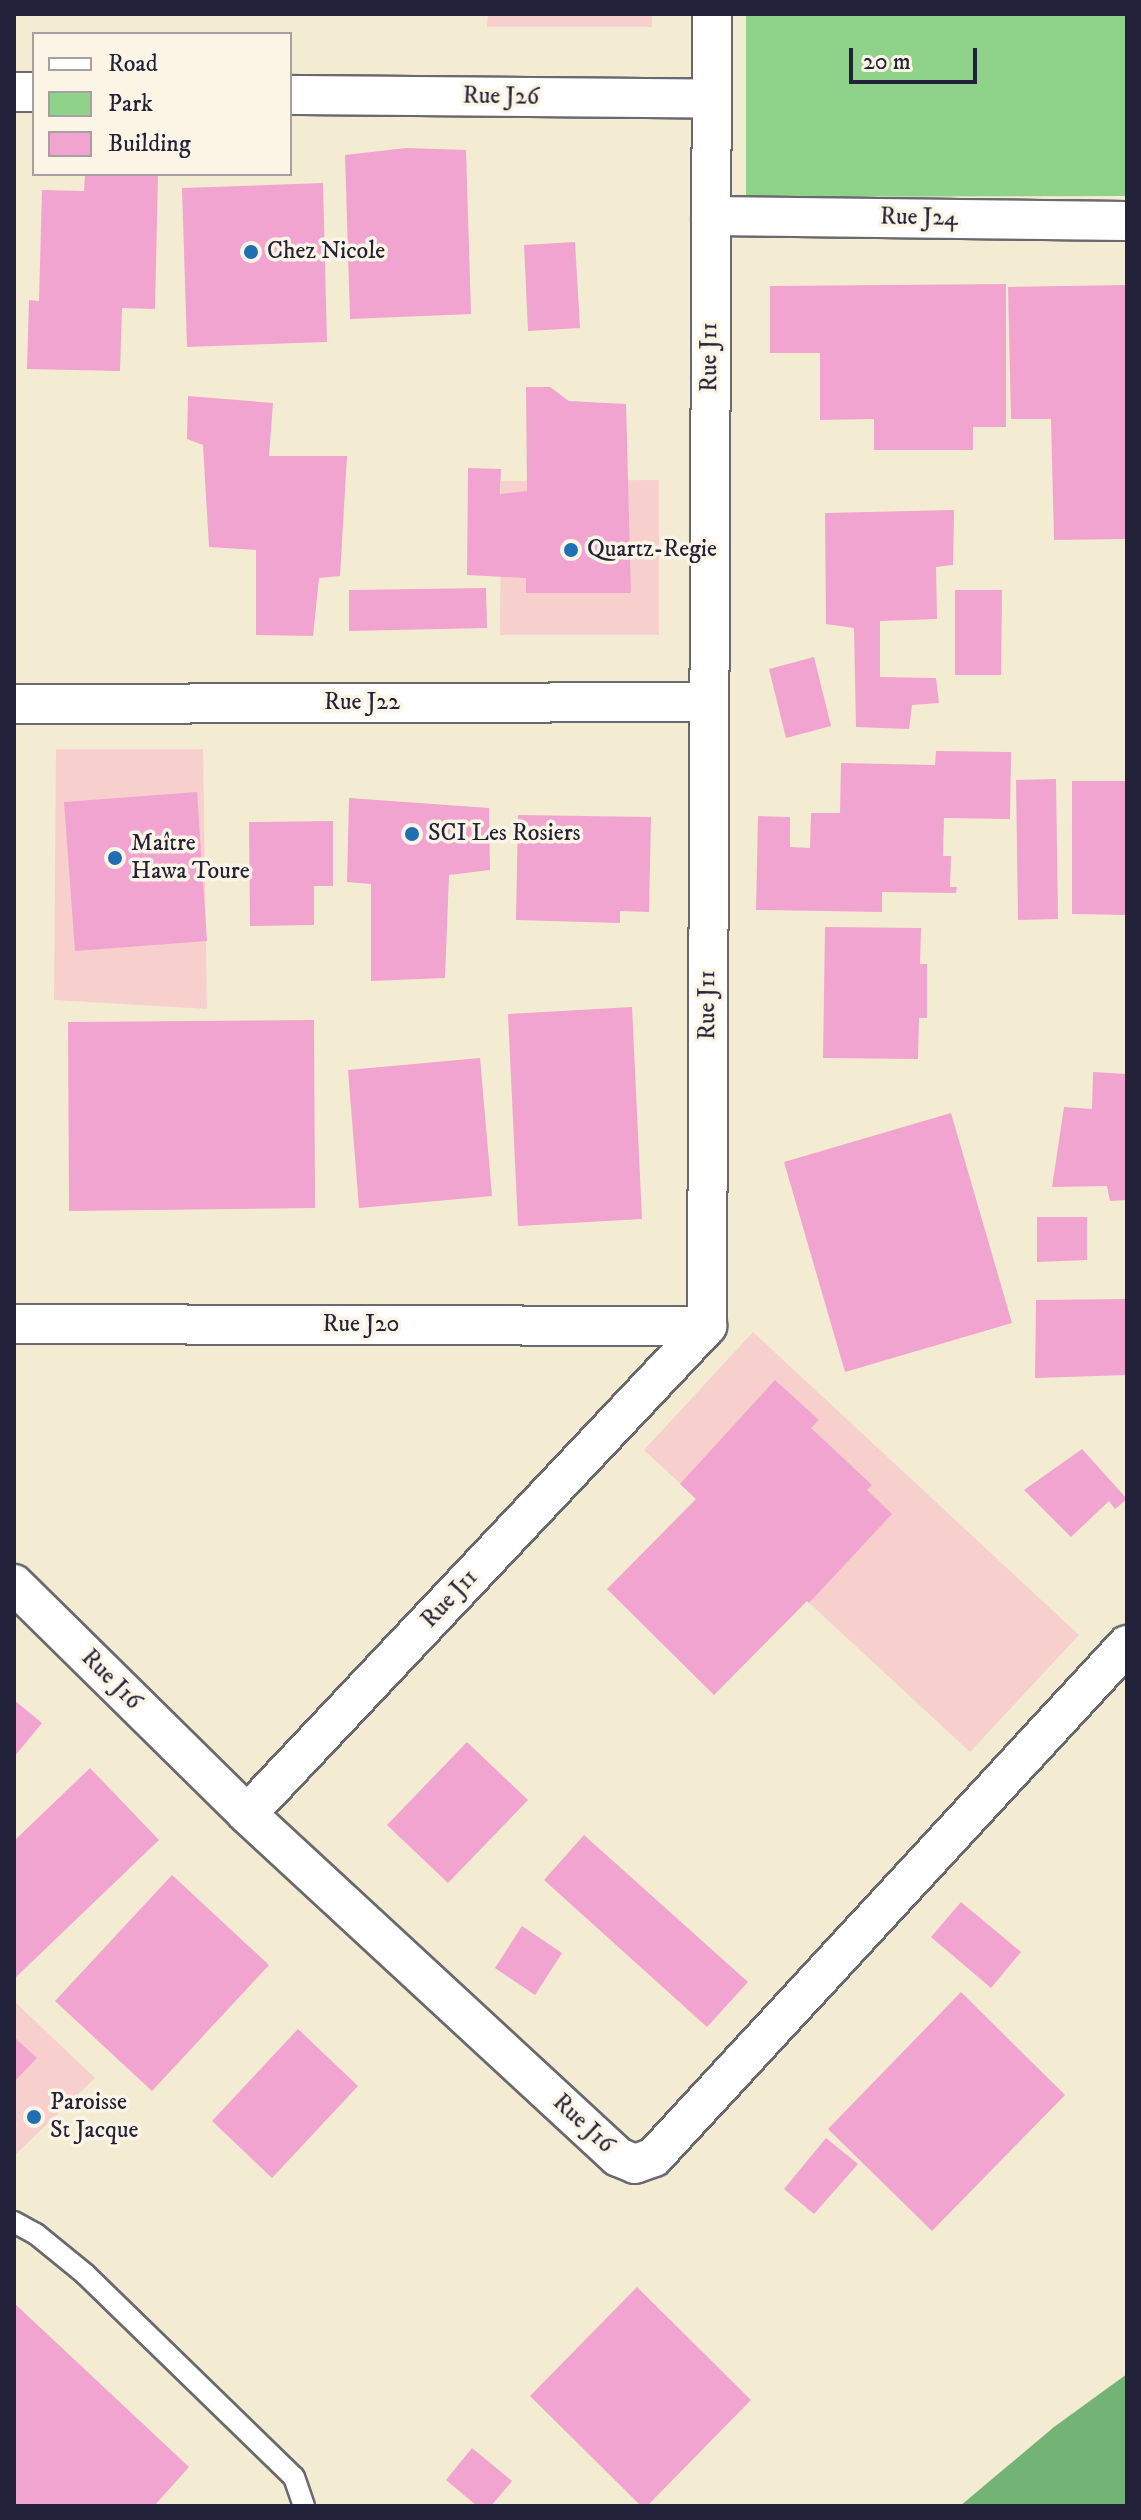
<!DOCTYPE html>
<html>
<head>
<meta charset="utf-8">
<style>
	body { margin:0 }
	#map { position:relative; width:1141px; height:2520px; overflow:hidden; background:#f3ecd2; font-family:"IM FELL DW Pica",serif }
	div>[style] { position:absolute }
	.built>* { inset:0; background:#f7d0cd }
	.green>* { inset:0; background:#8fd28a }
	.forest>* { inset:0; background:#73b476 }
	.building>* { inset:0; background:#f2a4d1 }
	.roads { filter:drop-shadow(2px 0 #6b6970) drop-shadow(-2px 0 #6b6970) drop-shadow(0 2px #6b6970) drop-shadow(0 -2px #6b6970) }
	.lane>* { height:20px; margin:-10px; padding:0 10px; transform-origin:10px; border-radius:10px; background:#fff }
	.street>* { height:38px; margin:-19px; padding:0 19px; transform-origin:19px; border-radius:19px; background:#fff }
	.dots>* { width:22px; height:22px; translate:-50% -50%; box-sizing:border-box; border:4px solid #fcf5e5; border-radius:50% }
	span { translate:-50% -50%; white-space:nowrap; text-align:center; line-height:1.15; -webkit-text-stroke:7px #fcf5e5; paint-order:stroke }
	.street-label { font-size:24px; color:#22223b }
	.poi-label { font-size:24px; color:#22223b }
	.left { translate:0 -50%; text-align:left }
	.frame { position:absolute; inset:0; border:16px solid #22223b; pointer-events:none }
	.legend { position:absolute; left:32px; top:32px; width:260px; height:144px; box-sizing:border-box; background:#fcf5e5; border:2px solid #a5a1a1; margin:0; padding:10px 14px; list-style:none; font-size:24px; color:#22223b }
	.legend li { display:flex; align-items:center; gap:16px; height:40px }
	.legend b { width:40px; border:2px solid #a5a1a1 }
	.scale { position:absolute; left:849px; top:48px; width:128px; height:36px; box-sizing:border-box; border:4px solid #22223b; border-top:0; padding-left:10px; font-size:24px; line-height:28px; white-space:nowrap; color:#22223b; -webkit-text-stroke:6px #fcf5e5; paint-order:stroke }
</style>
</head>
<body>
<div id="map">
	<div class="built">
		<div style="clip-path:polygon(488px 14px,652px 14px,652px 27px,487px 27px)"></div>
		<div style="clip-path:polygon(659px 480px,659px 635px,500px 635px,501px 481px)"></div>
		<div style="clip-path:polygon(56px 749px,203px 749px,207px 1009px,54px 1000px)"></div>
		<div style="clip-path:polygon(753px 1332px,1079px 1635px,970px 1752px,644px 1450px)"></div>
		<div style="clip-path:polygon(14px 2001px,95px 2078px,14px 2156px)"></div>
	</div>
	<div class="green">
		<div style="clip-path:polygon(746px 14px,1127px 14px,1127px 196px,746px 197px)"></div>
	</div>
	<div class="forest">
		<div style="clip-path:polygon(1127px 2374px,1127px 2506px,960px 2506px,1054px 2427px)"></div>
	</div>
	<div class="building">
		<div style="clip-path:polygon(406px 148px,466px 150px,471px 314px,350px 319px,345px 155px)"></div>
		<div style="clip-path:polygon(85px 174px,158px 174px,155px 309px,122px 308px,120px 371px,27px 369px,29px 300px,39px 301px,42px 190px,84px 191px)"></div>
		<div style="clip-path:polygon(323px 183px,327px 342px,187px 347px,182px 188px)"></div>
		<div style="clip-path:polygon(575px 242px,580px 328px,528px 331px,524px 245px)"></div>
		<div style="clip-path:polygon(1006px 284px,1006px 427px,973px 427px,973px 450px,874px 450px,874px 419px,820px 420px,820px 353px,770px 353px,770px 286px)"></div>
		<div style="clip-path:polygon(1127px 285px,1127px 539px,1054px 540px,1051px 419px,1011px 419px,1008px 287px)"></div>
		<div style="clip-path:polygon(526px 387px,550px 387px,569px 401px,626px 404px,631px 593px,526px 593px,526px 578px,467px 575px,468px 468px,501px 469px,500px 494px,527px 491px)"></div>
		<div style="clip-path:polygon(188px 396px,273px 403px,269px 456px,347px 456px,340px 576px,319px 578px,313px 636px,256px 635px,256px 550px,209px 547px,203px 445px,187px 439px)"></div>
		<div style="clip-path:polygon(954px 510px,953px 565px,936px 567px,937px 619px,880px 621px,880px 677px,936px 678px,939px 703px,912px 705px,909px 729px,856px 727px,854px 628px,826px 624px,825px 513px)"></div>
		<div style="clip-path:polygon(486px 588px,487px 628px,349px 631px,349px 590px)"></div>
		<div style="clip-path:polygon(955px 590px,1002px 590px,1001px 675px,955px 675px)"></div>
		<div style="clip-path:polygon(814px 657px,831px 726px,786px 738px,769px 669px)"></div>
		<div style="clip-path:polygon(936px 751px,1011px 752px,1010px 819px,944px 818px,943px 856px,951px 856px,950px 887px,957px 887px,956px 893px,882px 892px,882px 912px,756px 910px,758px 816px,790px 817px,790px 847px,810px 848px,811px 813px,840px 813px,841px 763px,935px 765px)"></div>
		<div style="clip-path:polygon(1056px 779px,1058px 919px,1018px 920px,1016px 780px)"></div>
		<div style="clip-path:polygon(1072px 781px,1127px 781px,1127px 915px,1072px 914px)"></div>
		<div style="clip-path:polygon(197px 792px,207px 941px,75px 951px,64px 802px)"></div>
		<div style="clip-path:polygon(349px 798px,489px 808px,490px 870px,449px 875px,445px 978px,371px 981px,371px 884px,347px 882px)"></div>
		<div style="clip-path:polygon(518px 815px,651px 817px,649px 912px,620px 911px,620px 923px,516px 920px)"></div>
		<div style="clip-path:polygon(333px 821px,333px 886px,314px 886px,314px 925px,250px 926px,249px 822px)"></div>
		<div style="clip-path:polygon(825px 927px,921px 928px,920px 964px,927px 964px,927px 1018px,919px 1018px,918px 1059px,823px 1058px)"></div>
		<div style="clip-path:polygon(632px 1007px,642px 1219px,518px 1226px,508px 1014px)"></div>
		<div style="clip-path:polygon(314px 1020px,315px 1208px,69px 1211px,68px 1022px)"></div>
		<div style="clip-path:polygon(480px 1058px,492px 1196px,359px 1208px,348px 1070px)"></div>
		<div style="clip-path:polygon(1093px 1072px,1127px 1074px,1127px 1200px,1110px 1201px,1107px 1186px,1052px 1187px,1064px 1107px,1092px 1109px)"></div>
		<div style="clip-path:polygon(951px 1113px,1012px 1323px,845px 1372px,784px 1162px)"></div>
		<div style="clip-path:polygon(1037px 1217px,1087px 1217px,1087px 1260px,1037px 1262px)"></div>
		<div style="clip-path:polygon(1127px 1299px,1127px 1375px,1035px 1378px,1036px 1300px)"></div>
		<div style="clip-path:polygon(775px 1380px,819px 1420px,811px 1428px,872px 1485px,867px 1490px,892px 1514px,809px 1603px,807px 1601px,714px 1695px,607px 1589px,696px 1499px,680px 1484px)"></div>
		<div style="clip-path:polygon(1082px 1449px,1127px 1499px,1115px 1509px,1109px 1501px,1071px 1537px,1024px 1490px)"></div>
		<div style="clip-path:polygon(14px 1700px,42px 1723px,14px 1757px)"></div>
		<div style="clip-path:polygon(467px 1742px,528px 1800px,448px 1883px,387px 1825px)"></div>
		<div style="clip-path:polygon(90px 1768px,159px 1840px,14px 1979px,14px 1841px)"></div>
		<div style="clip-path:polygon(584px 1835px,748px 1982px,707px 2027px,544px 1880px)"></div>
		<div style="clip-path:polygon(172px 1875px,269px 1965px,152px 2091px,55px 2001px)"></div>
		<div style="clip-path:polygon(961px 1902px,1021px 1952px,991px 1988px,931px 1937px)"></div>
		<div style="clip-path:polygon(522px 1926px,562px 1953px,535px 1995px,495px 1968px)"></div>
		<div style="clip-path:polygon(961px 1992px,1065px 2095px,932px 2231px,828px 2129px)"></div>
		<div style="clip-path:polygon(298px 2029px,358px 2086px,272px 2178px,212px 2121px)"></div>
		<div style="clip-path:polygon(14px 2037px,37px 2058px,14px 2082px)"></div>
		<div style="clip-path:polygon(826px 2138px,858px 2164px,814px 2214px,784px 2189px)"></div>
		<div style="clip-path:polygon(637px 2287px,751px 2400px,647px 2506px,641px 2506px,530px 2396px)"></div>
		<div style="clip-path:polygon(14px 2303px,189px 2467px,154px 2506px,14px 2506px)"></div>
		<div style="clip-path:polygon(472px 2448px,512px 2481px,491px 2506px,477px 2506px,446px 2480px)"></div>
	</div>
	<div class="roads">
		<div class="lane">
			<div style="left:14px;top:2222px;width:25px;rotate:29deg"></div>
			<div style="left:36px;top:2234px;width:63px;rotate:39.2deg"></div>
			<div style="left:85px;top:2274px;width:291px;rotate:44.2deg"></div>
			<div style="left:294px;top:2477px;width:31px;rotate:71deg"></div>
		</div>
		<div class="street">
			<div style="left:14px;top:92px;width:20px"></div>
			<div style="left:290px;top:95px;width:422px;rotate:0.5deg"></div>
			<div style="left:711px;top:216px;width:416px;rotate:0.7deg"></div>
			<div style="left:14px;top:704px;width:695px;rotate:-0.16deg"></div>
			<div style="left:14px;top:1324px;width:693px;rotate:0.17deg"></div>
			<div style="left:14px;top:1584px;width:327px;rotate:44.6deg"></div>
			<div style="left:247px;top:1814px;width:505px;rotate:42.75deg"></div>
			<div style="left:618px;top:2157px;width:18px;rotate:22deg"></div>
			<div style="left:635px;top:2164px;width:20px;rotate:-20deg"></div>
			<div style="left:654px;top:2157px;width:697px;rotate:-47.27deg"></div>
			<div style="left:247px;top:1814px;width:671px;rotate:-46.69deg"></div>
			<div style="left:707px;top:1326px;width:1312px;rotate:-89.78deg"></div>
		</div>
	</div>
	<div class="dots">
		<div style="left:251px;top:252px;background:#1f6fb2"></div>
		<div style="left:571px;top:550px;background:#1f6fb2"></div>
		<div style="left:412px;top:834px;background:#1f6fb2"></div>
		<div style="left:115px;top:858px;background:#1f6fb2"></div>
		<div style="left:34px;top:2117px;background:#1f6fb2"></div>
	</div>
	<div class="street-label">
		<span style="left:501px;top:97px;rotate:1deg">Rue J26</span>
		<span style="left:919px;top:218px;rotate:1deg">Rue J24</span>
		<span style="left:710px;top:357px;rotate:-90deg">Rue J11</span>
		<span style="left:362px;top:703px">Rue J22</span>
		<span style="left:708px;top:1005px;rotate:-90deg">Rue J11</span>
		<span style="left:361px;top:1325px">Rue J20</span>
		<span style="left:450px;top:1599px;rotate:-47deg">Rue J11</span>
		<span style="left:111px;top:1680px;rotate:45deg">Rue J16</span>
		<span style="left:583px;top:2124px;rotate:43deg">Rue J16</span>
	</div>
	<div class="poi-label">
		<span class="left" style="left:267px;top:252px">Chez Nicole</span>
		<span class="left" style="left:587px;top:550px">Quartz-Regie</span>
		<span class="left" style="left:428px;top:834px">SCI Les Rosiers</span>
		<span class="left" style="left:131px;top:858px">Maître<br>Hawa Toure</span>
		<span class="left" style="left:50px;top:2117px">Paroisse<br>St Jacque</span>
	</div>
	<div class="frame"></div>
	<ul class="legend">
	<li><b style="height:10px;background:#fff"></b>Road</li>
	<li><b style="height:22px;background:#8fd28a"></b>Park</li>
	<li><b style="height:22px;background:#f2a4d1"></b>Building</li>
	</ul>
	<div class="scale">20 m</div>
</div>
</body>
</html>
